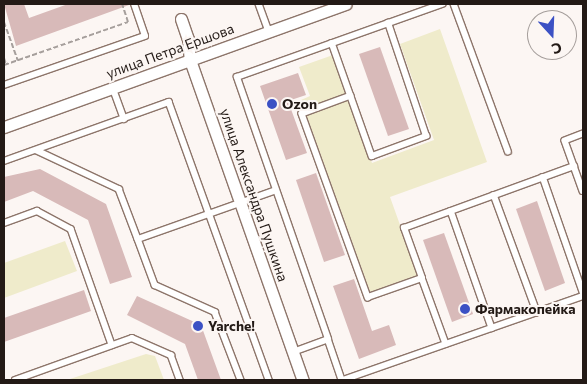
<!DOCTYPE html>
<html>
<head>
<meta charset="utf-8">
<style>
	body { margin:0 }
	#map { position:relative; width:587px; height:384px; overflow:hidden; background:#fcf6f3; font-family:Commissioner,sans-serif }
	div>[style] { position:absolute }
	.green>* { inset:0; background:#efebcb }
	.building>* { inset:0; background:#d8bab9 }
	.path>* { height:2px; margin-top:-1px; transform-origin:0; background:repeating-linear-gradient(90deg,#a69f9c 0 5px,transparent 0 7.5px) }
	.roads { filter:drop-shadow(1px 0 #8d756a) drop-shadow(-1px 0 #8d756a) drop-shadow(0 1px #8d756a) drop-shadow(0 -1px #8d756a) }
	.service>* { height:5.5px; margin:-2.75px; padding:0 2.75px; transform-origin:2.75px; border-radius:2.75px; background:#fff }
	.minor>* { height:11px; margin:-5.5px; padding:0 5.5px; transform-origin:5.5px; border-radius:5.5px; background:#fff }
	.dots>* { width:14px; height:14px; translate:-50% -50%; box-sizing:border-box; border:2px solid #fcf6f3; border-radius:50% }
	span { translate:-50% -50%; white-space:nowrap; text-align:center; line-height:1.15; -webkit-text-stroke:4px #fcf6f3; paint-order:stroke }
	.street-label { font-size:14px; color:#231a16 }
	.poi-label { font-size:14px; color:#231a16; font-weight:700 }
	.left { translate:0 -50%; text-align:left }
	.frame { position:absolute; inset:0; border:5px solid #231a16; pointer-events:none }
	.north { position:absolute; left:527px; top:10px; width:50px; height:50px; box-sizing:border-box; background:#fcf6f3; border:1px solid #a59e9b; border-radius:50%; rotate:160deg; font-size:14px; font-weight:700; line-height:20px; text-align:center; color:#231a16 }
	.north::after { content:''; display:block; margin:auto; width:18px; height:22px; background:#3c51c4; clip-path:polygon(50% 0,100% 100%,50% 72%,0 100%) }
</style>
</head>
<body>
<div id="map">
	<div class="green">
		<div style="clip-path:polygon(440px 29px,487px 162px,390px 197px,418px 275px,370px 292px,301px 100px,310px 96px,299px 67px,333px 55px,372px 163px,434px 140px,400px 44px)"></div>
		<div style="clip-path:polygon(65px 241px,77px 271px,4px 298px,4px 263px)"></div>
		<div style="clip-path:polygon(146px 354px,155px 356px,164px 380px,67px 380px)"></div>
	</div>
	<div class="building">
		<div style="clip-path:polygon(4px 4px,24px 4px,29px 18px,68px 4px,129px 5px,16px 46px)"></div>
		<div style="clip-path:polygon(380px 47px,409px 129px,388px 136px,359px 54px)"></div>
		<div style="clip-path:polygon(298px 73px,306px 95px,288px 101px,307px 153px,286px 160px,260px 86px)"></div>
		<div style="clip-path:polygon(40px 169px,106px 204px,132px 277px,110px 284px,88px 220px,33px 191px,4px 202px,4px 177px)"></div>
		<div style="clip-path:polygon(316px 173px,345px 255px,324px 262px,296px 180px)"></div>
		<div style="clip-path:polygon(537px 201px,565px 283px,545px 291px,516px 209px)"></div>
		<div style="clip-path:polygon(444px 233px,473px 314px,452px 322px,423px 240px)"></div>
		<div style="clip-path:polygon(354px 279px,372px 331px,389px 325px,396px 345px,359px 359px,333px 286px)"></div>
		<div style="clip-path:polygon(84px 290px,91px 311px,4px 342px,4px 318px)"></div>
		<div style="clip-path:polygon(137px 296px,201px 325px,221px 380px,198px 380px,185px 344px,127px 315px)"></div>
	</div>
	<div class="path">
		<div style="left:4px;top:22px;width:41px;rotate:70.3deg"></div>
		<div style="left:4px;top:58px;width:6px;rotate:72deg"></div>
		<div style="left:4px;top:65px;width:131px;rotate:-19.1deg"></div>
		<div style="left:128px;top:22px;width:19px;rotate:-108deg"></div>
	</div>
	<div class="roads">
		<div class="service">
			<div style="left:259px;top:4px;width:29px;rotate:70deg"></div>
			<div style="left:454px;top:4px;width:157px;rotate:69.8deg"></div>
			<div style="left:332px;top:43px;width:120px;rotate:70.5deg"></div>
			<div style="left:372px;top:156px;width:58px;rotate:-20.3deg"></div>
			<div style="left:426px;top:136px;width:119px;rotate:-108.6deg"></div>
			<div style="left:4px;top:85px;width:149px;rotate:-19.2deg"></div>
			<div style="left:145px;top:36px;width:34px;rotate:-109deg"></div>
			<div style="left:113px;top:88px;width:33px;rotate:70deg"></div>
			<div style="left:351px;top:96px;width:52px;rotate:159.8deg"></div>
			<div style="left:302px;top:114px;width:195px;rotate:70.2deg"></div>
			<div style="left:368px;top:297px;width:57px;rotate:-19.4deg"></div>
			<div style="left:422px;top:278px;width:53px;rotate:-109.8deg"></div>
			<div style="left:404px;top:228px;width:181px;rotate:-20deg"></div>
			<div style="left:583px;top:134px;width:19px;rotate:159deg"></div>
			<div style="left:565px;top:141px;width:53px;rotate:70.2deg"></div>
			<div style="left:36px;top:150px;width:92px;rotate:25.2deg"></div>
			<div style="left:119px;top:189px;width:53px;rotate:69.2deg"></div>
			<div style="left:138px;top:239px;width:146px;rotate:-19.5deg"></div>
			<div style="left:4px;top:161px;width:175px;rotate:-19.7deg"></div>
			<div style="left:169px;top:102px;width:295px;rotate:70.2deg"></div>
			<div style="left:543px;top:177px;width:122px;rotate:70.8deg"></div>
			<div style="left:494px;top:195px;width:125px;rotate:69.8deg"></div>
			<div style="left:451px;top:211px;width:124px;rotate:70.7deg"></div>
			<div style="left:4px;top:223px;width:35px;rotate:-20deg"></div>
			<div style="left:37px;top:211px;width:38px;rotate:28deg"></div>
			<div style="left:71px;top:229px;width:123px;rotate:70.5deg"></div>
			<div style="left:138px;top:239px;width:49px;rotate:69.7deg"></div>
			<div style="left:155px;top:285px;width:66px;rotate:24.2deg"></div>
			<div style="left:215px;top:312px;width:73px;rotate:69.1deg"></div>
			<div style="left:422px;top:278px;width:70px;rotate:70deg"></div>
			<div style="left:328px;top:339px;width:43px;rotate:71.1deg"></div>
			<div style="left:293px;top:352px;width:37px;rotate:-20deg"></div>
			<div style="left:328px;top:339px;width:277px;rotate:-109.2deg"></div>
			<div style="left:237px;top:77px;width:218px;rotate:-19.6deg"></div>
			<div style="left:15px;top:380px;width:124px;rotate:-19.7deg"></div>
			<div style="left:132px;top:338px;width:43px;rotate:23.6deg"></div>
			<div style="left:171px;top:355px;width:27px;rotate:70deg"></div>
			<div style="left:343px;top:380px;width:254px;rotate:-19.3deg"></div>
		</div>
		<div class="minor">
			<div style="left:181px;top:19px;width:21px;rotate:71deg"></div>
			<div style="left:188px;top:39px;width:21px;rotate:85deg"></div>
			<div style="left:190px;top:60px;width:339px;rotate:70.6deg"></div>
			<div style="left:4px;top:127px;width:363px;rotate:-19.8deg"></div>
		</div>
	</div>
	<div class="dots">
		<div style="left:272px;top:104px;background:#3c51c4"></div>
		<div style="left:465px;top:309px;background:#3c51c4"></div>
		<div style="left:198px;top:326px;background:#3c51c4"></div>
	</div>
	<div class="street-label">
		<span style="left:170px;top:51px;rotate:-20deg">улица Петра Ершова</span>
		<span style="left:254px;top:195px;rotate:71deg">улица Александра Пушкина</span>
	</div>
	<div class="poi-label">
		<span class="left" style="left:282px;top:104px">Ozon</span>
		<span class="left" style="left:475px;top:309px">Фармакопейка</span>
		<span class="left" style="left:208px;top:326px">Yarche!</span>
	</div>
	<div class="frame"></div>
	<div class="north">С</div>
</div>
</body>
</html>
